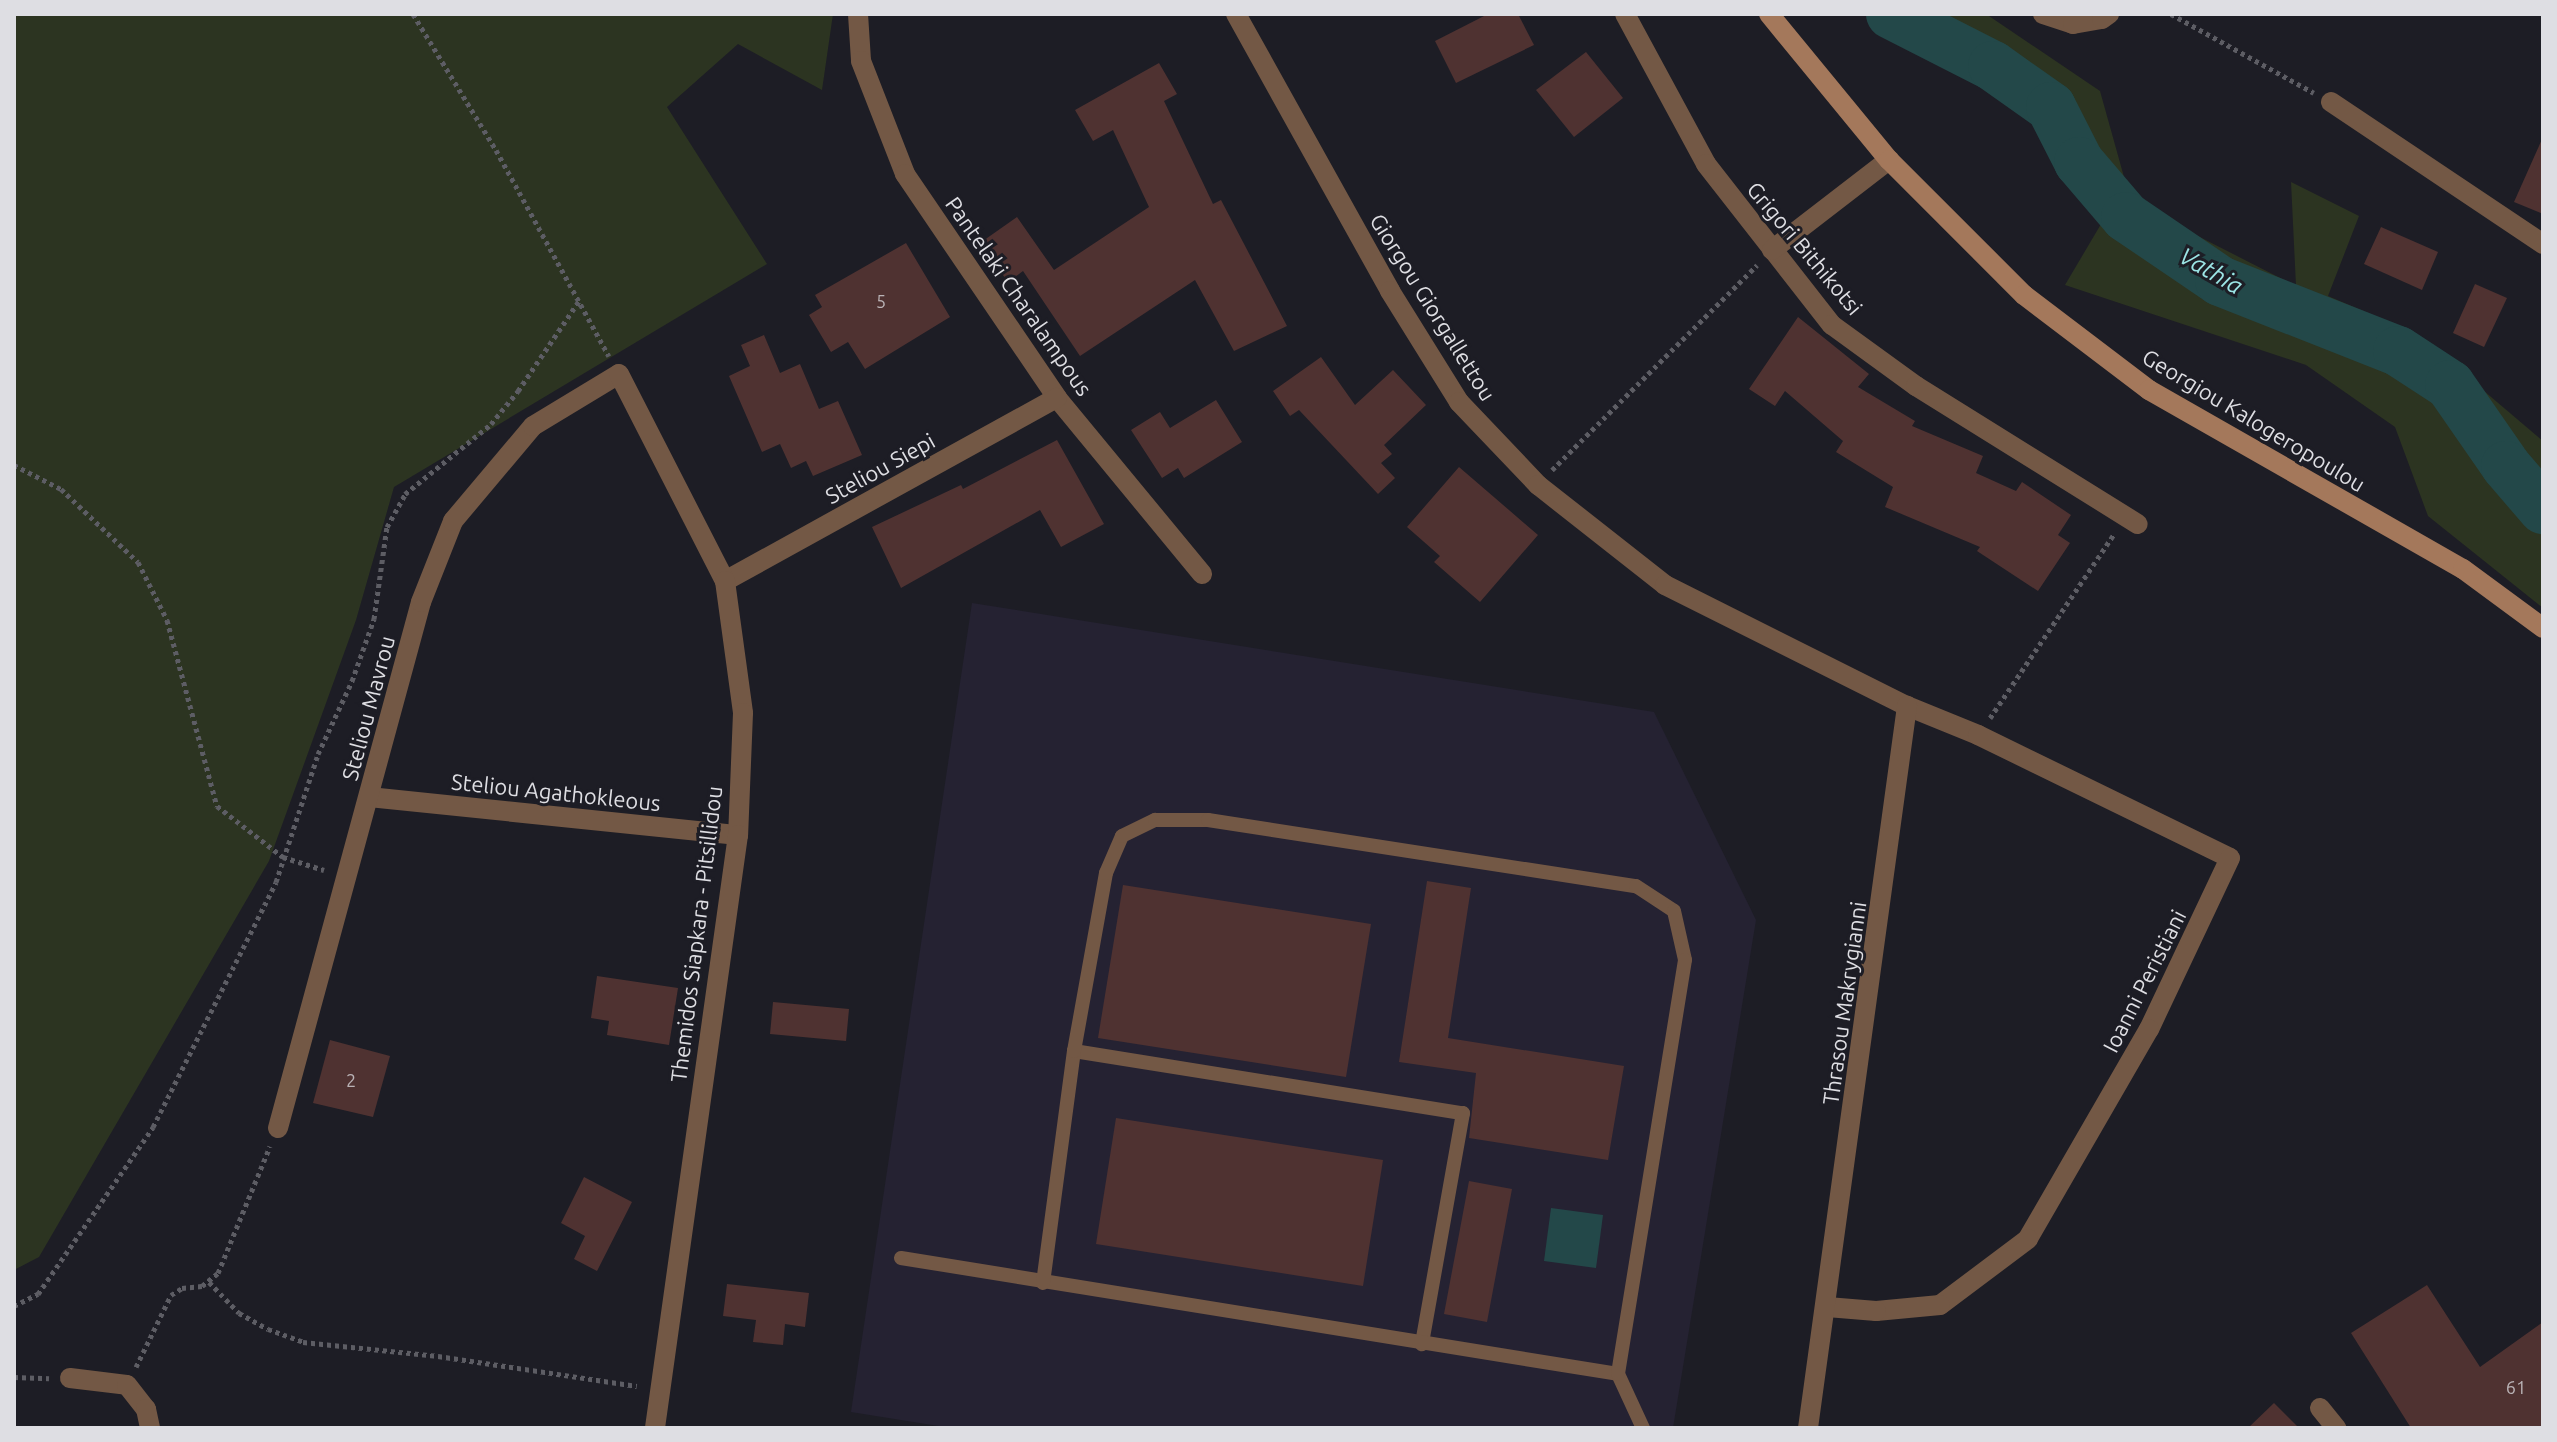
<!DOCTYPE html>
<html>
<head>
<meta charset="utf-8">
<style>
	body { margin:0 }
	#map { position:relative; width:2557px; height:1442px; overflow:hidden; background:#1d1d25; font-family:Ubuntu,sans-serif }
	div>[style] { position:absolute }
	.industrial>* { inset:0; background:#252232 }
	.green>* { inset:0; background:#2c3421 }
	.water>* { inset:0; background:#234849 }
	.river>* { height:50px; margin:-25px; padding:0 25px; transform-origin:25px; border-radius:25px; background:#234849 }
	.building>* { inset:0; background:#4f3231 }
	.path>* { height:5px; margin-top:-2.5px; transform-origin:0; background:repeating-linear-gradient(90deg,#5d5d64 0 4px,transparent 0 8px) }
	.lane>* { height:14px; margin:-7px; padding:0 7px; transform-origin:7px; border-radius:7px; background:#735845 }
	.street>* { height:20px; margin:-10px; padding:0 10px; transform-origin:10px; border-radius:10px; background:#735845 }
	.secondary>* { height:20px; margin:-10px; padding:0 10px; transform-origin:10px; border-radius:10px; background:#a4785b }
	span { translate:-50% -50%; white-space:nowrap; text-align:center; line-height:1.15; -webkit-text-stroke:6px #1d1d25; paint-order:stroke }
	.number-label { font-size:18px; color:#bab3b6 }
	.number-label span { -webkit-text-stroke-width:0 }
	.street-label { font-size:22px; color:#dedee3 }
	.water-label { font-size:24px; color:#9ce5e6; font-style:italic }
	.frame { position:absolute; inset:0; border:16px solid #dedee3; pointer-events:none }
</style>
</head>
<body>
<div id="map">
	<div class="industrial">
		<div style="clip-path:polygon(972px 603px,1654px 712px,1756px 920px,1673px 1428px,951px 1428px,851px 1412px)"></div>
	</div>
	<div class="green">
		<div style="clip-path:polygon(14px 14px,833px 14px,822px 90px,738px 44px,667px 107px,767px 264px,394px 487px,356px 620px,269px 861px,39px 1257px,14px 1270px)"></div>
		<div style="clip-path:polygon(1903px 14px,1986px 14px,2100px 91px,2131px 202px,2296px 286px,2291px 182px,2359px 216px,2328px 296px,2417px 334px,2543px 441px,2543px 608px,2428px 516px,2395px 427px,2306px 365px,2065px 285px,2104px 219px,2028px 118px)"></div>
	</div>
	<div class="water">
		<div style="clip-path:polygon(1551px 1208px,1603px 1215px,1596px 1268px,1544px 1261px)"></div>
	</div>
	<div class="river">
		<div style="left:1891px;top:14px;width:114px;rotate:27deg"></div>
		<div style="left:1993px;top:66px;width:71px;rotate:35.3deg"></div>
		<div style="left:2051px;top:107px;width:62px;rotate:63deg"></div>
		<div style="left:2079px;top:162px;width:72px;rotate:49.5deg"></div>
		<div style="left:2126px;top:217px;width:114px;rotate:34.2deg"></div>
		<div style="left:2220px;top:281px;width:191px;rotate:21.5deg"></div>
		<div style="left:2398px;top:351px;width:62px;rotate:33.2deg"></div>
		<div style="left:2450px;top:385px;width:98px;rotate:55.3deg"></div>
		<div style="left:2506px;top:466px;width:57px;rotate:49.3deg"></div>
	</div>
	<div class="building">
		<div style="clip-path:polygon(1488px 14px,1518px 14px,1534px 45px,1456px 83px,1435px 41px)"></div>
		<div style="clip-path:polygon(1586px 52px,1623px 98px,1574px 137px,1536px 90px)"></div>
		<div style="clip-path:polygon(1159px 63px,1177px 94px,1164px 101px,1213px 204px,1221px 200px,1287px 326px,1234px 351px,1195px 280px,1080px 356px,1023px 271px,1008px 282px,980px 243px,1017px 217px,1054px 270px,1149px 207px,1113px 130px,1093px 141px,1075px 110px)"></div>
		<div style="clip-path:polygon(2543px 137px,2543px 214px,2514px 202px)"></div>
		<div style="clip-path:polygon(2381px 227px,2438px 252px,2422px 290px,2364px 264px)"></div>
		<div style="clip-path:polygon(906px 243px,950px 317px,865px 369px,848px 342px,831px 352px,809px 315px,822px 307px,815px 295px)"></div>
		<div style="clip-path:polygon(2475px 284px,2507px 298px,2484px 347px,2453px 333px)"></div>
		<div style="clip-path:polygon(1798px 317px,1869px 374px,1858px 387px,1915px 421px,1912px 426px,1983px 456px,1976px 473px,2016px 491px,2022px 482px,2071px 515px,2058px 535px,2070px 543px,2038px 591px,1977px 551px,1980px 547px,1885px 507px,1893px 487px,1836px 452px,1843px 441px,1785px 391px,1775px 406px,1749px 389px)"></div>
		<div style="clip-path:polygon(764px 335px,780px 373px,800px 364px,819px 409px,838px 401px,862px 455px,813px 476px,806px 461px,791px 468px,780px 444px,762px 452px,729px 376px,750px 366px,741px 345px)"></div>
		<div style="clip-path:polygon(1321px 357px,1355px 405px,1393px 370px,1426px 405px,1384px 445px,1392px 454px,1381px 463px,1395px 478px,1378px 494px,1299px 410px,1290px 416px,1273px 391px)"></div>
		<div style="clip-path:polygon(1216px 400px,1242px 442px,1184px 478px,1178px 468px,1162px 478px,1131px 430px,1160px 412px,1170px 428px)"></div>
		<div style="clip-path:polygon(1057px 440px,1104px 524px,1061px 547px,1040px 510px,901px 588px,872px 527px,961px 485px,963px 489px)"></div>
		<div style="clip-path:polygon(1459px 467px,1538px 535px,1480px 602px,1434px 562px,1440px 556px,1407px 527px)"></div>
		<div style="clip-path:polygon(1427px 881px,1471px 888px,1448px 1038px,1624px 1066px,1608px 1160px,1469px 1138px,1476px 1073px,1399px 1062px)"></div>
		<div style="clip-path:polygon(1123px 885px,1371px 924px,1346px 1077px,1098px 1038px)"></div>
		<div style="clip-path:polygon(597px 976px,678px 988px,669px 1045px,607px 1035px,609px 1021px,591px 1018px)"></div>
		<div style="clip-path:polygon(773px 1002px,849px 1009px,846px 1041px,770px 1034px)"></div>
		<div style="clip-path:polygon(330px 1040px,390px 1056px,373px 1117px,313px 1103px)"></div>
		<div style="clip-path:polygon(1116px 1118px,1383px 1160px,1363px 1286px,1096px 1244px)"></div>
		<div style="clip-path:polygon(584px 1177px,632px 1202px,597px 1271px,574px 1259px,585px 1236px,561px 1223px)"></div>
		<div style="clip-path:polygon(1469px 1181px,1512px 1189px,1487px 1322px,1444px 1314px)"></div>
		<div style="clip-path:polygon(727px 1284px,809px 1293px,805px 1327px,785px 1324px,783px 1345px,753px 1342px,756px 1320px,723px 1316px)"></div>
		<div style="clip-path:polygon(2427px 1285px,2480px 1367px,2543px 1322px,2543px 1428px,2411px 1428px,2351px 1333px)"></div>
		<div style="clip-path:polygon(2274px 1403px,2299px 1428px,2248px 1428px)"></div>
	</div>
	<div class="path">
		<div style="left:413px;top:14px;width:159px;rotate:58.6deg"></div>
		<div style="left:496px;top:150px;width:235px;rotate:61.3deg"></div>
		<div style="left:2171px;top:14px;width:163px;rotate:28.9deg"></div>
		<div style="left:14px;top:465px;width:53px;rotate:27.1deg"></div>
		<div style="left:61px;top:489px;width:106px;rotate:43.5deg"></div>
		<div style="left:138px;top:562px;width:65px;rotate:63.4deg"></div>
		<div style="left:167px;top:620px;width:193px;rotate:75deg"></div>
		<div style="left:217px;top:806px;width:83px;rotate:37.7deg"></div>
		<div style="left:283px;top:857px;width:43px;rotate:17.6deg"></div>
		<div style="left:1552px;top:470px;width:290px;rotate:-45deg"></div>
		<div style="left:1990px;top:718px;width:222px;rotate:-56deg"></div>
		<div style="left:209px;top:1282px;width:43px;rotate:45.9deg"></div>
		<div style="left:239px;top:1313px;width:33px;rotate:29deg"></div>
		<div style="left:268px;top:1329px;width:37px;rotate:20deg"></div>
		<div style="left:303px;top:1342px;width:136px;rotate:5.9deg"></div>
		<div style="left:438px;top:1356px;width:201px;rotate:8.6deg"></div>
		<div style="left:14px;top:1306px;width:27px;rotate:-27deg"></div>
		<div style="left:38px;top:1294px;width:203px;rotate:-55.4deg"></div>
		<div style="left:153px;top:1127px;width:274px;rotate:-63.3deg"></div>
		<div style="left:276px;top:882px;width:135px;rotate:-71.8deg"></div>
		<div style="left:318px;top:754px;width:81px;rotate:-65deg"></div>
		<div style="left:352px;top:681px;width:66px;rotate:-70.5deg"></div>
		<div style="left:374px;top:619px;width:93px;rotate:-82deg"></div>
		<div style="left:387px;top:527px;width:38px;rotate:-61deg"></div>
		<div style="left:405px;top:494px;width:111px;rotate:-39.1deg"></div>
		<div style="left:491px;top:424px;width:43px;rotate:-50.7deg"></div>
		<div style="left:518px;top:391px;width:109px;rotate:-55.9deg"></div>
		<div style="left:136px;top:1367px;width:80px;rotate:-64.1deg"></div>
		<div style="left:171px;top:1295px;width:13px;rotate:-32deg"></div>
		<div style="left:182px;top:1288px;width:20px;rotate:-6deg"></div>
		<div style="left:202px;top:1286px;width:21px;rotate:-39deg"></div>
		<div style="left:218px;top:1273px;width:137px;rotate:-67.7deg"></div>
		<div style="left:14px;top:1377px;width:35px;rotate:2deg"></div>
	</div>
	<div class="lane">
		<div style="left:1074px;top:1051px;width:394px;rotate:9.1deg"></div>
		<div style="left:1463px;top:1113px;width:235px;rotate:100.1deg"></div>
		<div style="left:901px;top:1258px;width:726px;rotate:9.19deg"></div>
		<div style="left:1618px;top:1374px;width:60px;rotate:65.2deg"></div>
		<div style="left:1043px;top:1283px;width:234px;rotate:-82.4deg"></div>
		<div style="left:1074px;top:1051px;width:181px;rotate:-79.8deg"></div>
		<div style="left:1106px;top:873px;width:40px;rotate:-66.6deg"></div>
		<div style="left:1122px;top:836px;width:37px;rotate:-26deg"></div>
		<div style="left:1155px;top:820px;width:53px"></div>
		<div style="left:1208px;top:820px;width:433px;rotate:8.8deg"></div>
		<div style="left:1636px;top:886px;width:45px;rotate:33.3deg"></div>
		<div style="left:1674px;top:911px;width:50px;rotate:77.3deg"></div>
		<div style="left:1685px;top:960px;width:419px;rotate:99.2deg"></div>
	</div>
	<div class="street">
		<div style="left:858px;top:14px;width:47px;rotate:86.3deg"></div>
		<div style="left:861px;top:61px;width:121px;rotate:68.7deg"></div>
		<div style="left:905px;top:174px;width:271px;rotate:55.8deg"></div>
		<div style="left:1057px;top:398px;width:228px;rotate:50.5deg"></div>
		<div style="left:1236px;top:14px;width:317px;rotate:60.9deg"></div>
		<div style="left:1390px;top:291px;width:131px;rotate:58.1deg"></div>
		<div style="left:1459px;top:402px;width:115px;rotate:46.4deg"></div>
		<div style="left:1538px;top:485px;width:162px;rotate:38.2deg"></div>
		<div style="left:1665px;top:585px;width:271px;rotate:26.6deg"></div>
		<div style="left:1907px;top:706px;width:77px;rotate:22.2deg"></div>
		<div style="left:1978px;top:735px;width:280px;rotate:26deg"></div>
		<div style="left:2230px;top:858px;width:189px;rotate:115.3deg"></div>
		<div style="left:2149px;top:1029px;width:242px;rotate:120deg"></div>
		<div style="left:2028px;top:1239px;width:110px;rotate:143.1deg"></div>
		<div style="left:1940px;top:1305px;width:64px;rotate:174.6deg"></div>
		<div style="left:1876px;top:1311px;width:49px;rotate:-175.3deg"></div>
		<div style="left:1625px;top:14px;width:170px;rotate:61.6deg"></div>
		<div style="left:1706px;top:164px;width:204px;rotate:52deg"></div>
		<div style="left:1832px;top:325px;width:104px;rotate:36deg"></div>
		<div style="left:1916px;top:386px;width:261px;rotate:31.9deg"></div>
		<div style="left:2043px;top:14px;width:32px;rotate:18deg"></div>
		<div style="left:2073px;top:24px;width:29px;rotate:-10deg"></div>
		<div style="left:2102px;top:19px;width:9px;rotate:-36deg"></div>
		<div style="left:2331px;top:102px;width:255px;rotate:33.8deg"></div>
		<div style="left:1772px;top:250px;width:148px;rotate:-37.6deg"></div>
		<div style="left:725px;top:581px;width:379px;rotate:-28.9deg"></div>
		<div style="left:369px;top:797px;width:371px;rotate:5.9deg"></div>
		<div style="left:278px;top:1128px;width:545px;rotate:-74.79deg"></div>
		<div style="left:421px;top:602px;width:87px;rotate:-68.4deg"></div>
		<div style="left:453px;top:521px;width:124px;rotate:-49.9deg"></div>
		<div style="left:533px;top:426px;width:100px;rotate:-31.2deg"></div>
		<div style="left:619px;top:374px;width:233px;rotate:62.9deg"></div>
		<div style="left:725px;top:581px;width:133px;rotate:82.2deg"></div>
		<div style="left:743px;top:713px;width:122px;rotate:92.3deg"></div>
		<div style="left:738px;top:835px;width:599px;rotate:97.97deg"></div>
		<div style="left:70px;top:1378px;width:57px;rotate:7deg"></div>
		<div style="left:127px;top:1385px;width:31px;rotate:52deg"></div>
		<div style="left:146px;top:1409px;width:19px;rotate:78deg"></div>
		<div style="left:2320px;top:1408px;width:26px;rotate:51deg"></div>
		<div style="left:1808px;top:1428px;width:729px;rotate:-82.19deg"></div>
	</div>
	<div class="secondary">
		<div style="left:1769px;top:14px;width:189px;rotate:50.6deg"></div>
		<div style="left:1889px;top:160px;width:191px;rotate:45deg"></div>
		<div style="left:2024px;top:295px;width:157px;rotate:37.2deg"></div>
		<div style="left:2149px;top:390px;width:361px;rotate:29.7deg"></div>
		<div style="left:2463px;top:569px;width:99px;rotate:36.4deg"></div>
	</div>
	<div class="number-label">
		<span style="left:881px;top:301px">5</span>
		<span style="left:351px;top:1080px">2</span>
		<span style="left:2516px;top:1387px">61</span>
	</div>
	<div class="street-label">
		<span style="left:1805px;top:248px;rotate:50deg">Grigori Bithikotsi</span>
		<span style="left:1019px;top:296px;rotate:55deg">Pantelaki Charalampous</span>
		<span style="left:1433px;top:307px;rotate:58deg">Giorgou Giorgallettou</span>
		<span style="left:2254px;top:420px;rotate:31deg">Georgiou Kalogeropoulou</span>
		<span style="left:880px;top:468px;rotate:-29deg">Steliou Siepi</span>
		<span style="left:368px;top:708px;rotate:-75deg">Steliou Mavrou</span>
		<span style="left:556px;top:792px;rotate:6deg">Steliou Agathokleous</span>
		<span style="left:696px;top:934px;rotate:-83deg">Themidos Siapkara - Pitsillidou</span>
		<span style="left:2144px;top:981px;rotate:-63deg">Ioanni Peristiani</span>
		<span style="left:1844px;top:1003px;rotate:-82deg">Thrasou Makrygianni</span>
	</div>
	<div class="water-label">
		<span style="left:2211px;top:271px;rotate:30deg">Vathia</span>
	</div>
	<div class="frame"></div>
</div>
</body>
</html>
